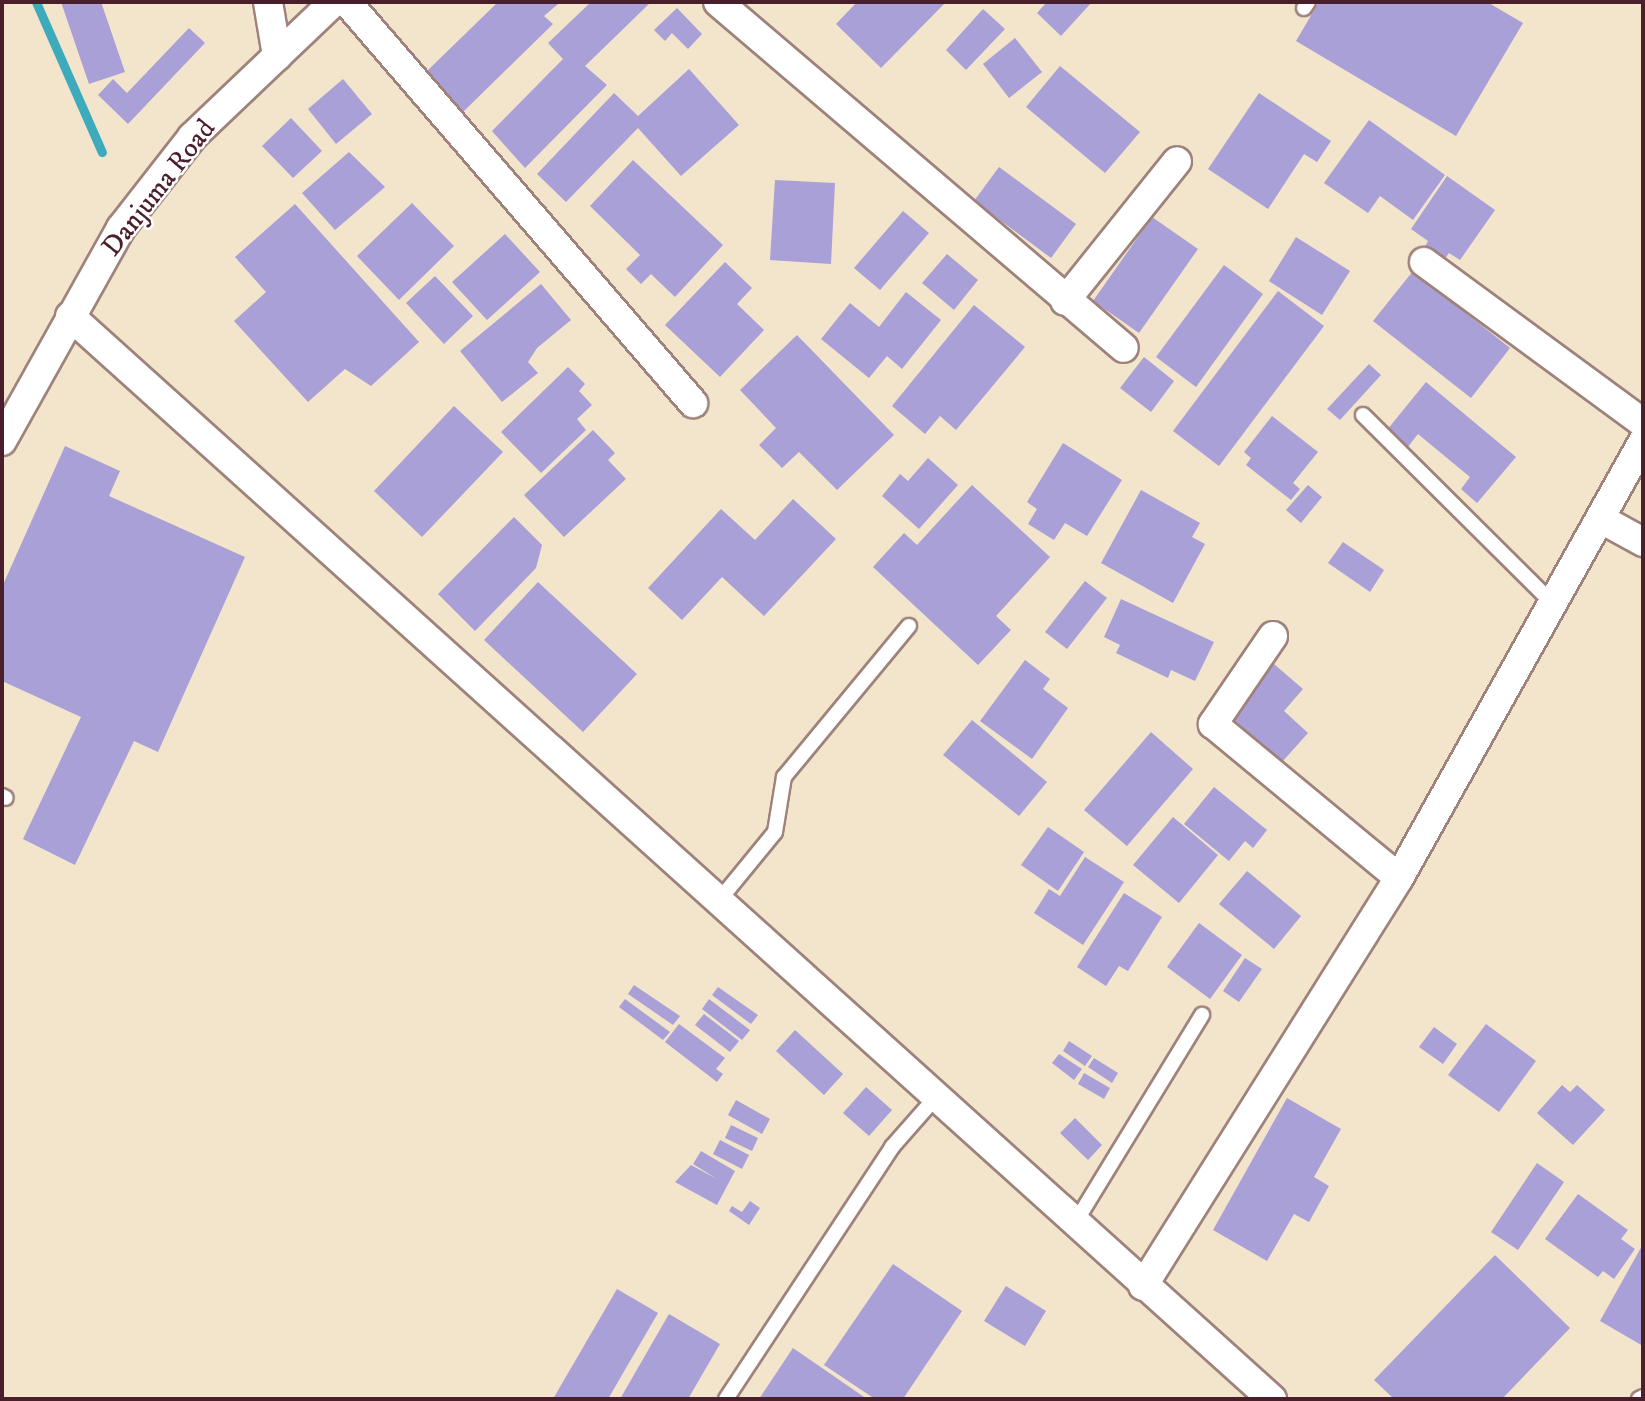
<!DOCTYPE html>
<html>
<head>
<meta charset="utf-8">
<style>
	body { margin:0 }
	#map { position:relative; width:1645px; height:1401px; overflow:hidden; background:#f2e5cb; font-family:"IM FELL DW Pica",serif }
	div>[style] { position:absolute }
	.stream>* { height:9px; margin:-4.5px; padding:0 4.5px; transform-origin:4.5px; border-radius:4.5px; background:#3eabbc }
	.building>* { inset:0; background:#a8a0d6 }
	.roads { filter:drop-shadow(2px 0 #9e827b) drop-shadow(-2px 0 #9e827b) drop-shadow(0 2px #9e827b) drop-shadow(0 -2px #9e827b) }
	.lane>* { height:14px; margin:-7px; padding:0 7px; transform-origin:7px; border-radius:7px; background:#fff }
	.street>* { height:28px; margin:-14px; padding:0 14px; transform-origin:14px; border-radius:14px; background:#fff }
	span { translate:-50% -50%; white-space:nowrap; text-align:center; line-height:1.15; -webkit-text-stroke:5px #fff; paint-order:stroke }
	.street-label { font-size:28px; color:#4a1f2b }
	.frame { position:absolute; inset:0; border:4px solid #4a1f2b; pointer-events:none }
</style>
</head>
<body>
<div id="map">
	<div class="stream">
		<div style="left:36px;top:2px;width:164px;rotate:66.3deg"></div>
	</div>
	<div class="building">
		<div style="clip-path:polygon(61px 2px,101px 2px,125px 72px,89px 84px)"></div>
		<div style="clip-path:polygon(498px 2px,558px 4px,544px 16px,553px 24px,463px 112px,425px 73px)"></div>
		<div style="clip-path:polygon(591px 2px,651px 2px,585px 66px,607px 85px,525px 168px,492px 131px,563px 59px,548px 43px)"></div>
		<div style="clip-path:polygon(857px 2px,946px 2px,881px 68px,836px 24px)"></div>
		<div style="clip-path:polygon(1047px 2px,1092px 2px,1061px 36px,1037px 13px)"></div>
		<div style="clip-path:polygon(1319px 2px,1487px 2px,1523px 23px,1456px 136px,1296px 41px)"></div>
		<div style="clip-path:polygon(677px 8px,702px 34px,688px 49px,672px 33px,665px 41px,654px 30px)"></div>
		<div style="clip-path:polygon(983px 9px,1005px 29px,966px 70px,946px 50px)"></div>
		<div style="clip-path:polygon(189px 28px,205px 43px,128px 124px,98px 95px,113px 79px,127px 93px)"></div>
		<div style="clip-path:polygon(1015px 38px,1042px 72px,1009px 98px,983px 64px)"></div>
		<div style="clip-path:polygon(1060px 66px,1140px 132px,1105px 173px,1026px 107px)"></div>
		<div style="clip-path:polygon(689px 69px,739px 125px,681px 176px,638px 128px,566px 202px,537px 174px,614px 93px,638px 116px)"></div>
		<div style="clip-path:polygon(343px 79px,372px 114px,336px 144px,308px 109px)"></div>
		<div style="clip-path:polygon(1259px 93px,1331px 141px,1317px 162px,1304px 154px,1268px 209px,1208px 169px)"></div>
		<div style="clip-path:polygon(291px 118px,322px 151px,293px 178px,262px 146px)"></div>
		<div style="clip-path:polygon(1369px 120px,1445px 175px,1413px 220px,1380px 196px,1368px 213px,1324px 183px)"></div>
		<div style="clip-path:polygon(349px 152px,385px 187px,335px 230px,302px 193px)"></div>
		<div style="clip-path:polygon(633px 160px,723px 245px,675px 297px,651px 274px,641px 284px,626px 269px,640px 255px,590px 206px)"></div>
		<div style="clip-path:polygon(999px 167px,1076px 224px,1051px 258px,974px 201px)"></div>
		<div style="clip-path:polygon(1447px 176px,1495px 210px,1460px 260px,1449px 253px,1442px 263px,1423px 250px,1428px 241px,1411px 229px)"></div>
		<div style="clip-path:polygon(775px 180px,835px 183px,831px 264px,770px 260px)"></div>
		<div style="clip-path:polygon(412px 203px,454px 246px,399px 300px,357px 256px)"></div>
		<div style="clip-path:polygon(295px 204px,419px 342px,371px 386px,345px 369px,308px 402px,234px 321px,266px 292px,235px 257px)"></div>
		<div style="clip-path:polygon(903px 211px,929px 233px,880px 290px,854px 268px)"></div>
		<div style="clip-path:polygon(1152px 217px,1198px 249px,1139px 333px,1093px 301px)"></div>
		<div style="clip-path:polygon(505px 234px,540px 272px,487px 320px,452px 282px)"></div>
		<div style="clip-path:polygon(1296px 237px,1350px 271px,1322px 315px,1269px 281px)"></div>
		<div style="clip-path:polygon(947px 254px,978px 280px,954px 310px,922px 283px)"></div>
		<div style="clip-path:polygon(725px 262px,752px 288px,737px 304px,764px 330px,720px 377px,665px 325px)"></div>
		<div style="clip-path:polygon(1224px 265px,1263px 294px,1196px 387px,1156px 357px)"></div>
		<div style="clip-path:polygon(1413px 271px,1510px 348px,1471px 398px,1373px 321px)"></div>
		<div style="clip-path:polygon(435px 276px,473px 316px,444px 344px,406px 303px)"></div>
		<div style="clip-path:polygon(541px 284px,571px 320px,537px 348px,528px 362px,538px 373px,502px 402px,460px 351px)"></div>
		<div style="clip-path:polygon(1278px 291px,1324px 326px,1219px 466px,1173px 431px)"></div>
		<div style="clip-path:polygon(906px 292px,941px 320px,902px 369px,887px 356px,869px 378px,821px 339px,850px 303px,879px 327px)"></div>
		<div style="clip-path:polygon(974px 305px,1025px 347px,956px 430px,940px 416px,925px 434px,892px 406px)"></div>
		<div style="clip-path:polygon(797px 335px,894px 435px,837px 490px,799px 452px,782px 468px,759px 445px,776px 428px,740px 390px)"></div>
		<div style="clip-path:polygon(1144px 357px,1174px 381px,1151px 412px,1120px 388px)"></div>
		<div style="clip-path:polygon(1369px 364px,1381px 375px,1340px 420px,1327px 409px)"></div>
		<div style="clip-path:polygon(568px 367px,585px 384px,579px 391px,592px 405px,577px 419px,586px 430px,541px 473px,501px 432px)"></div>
		<div style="clip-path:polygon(1426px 382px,1516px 457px,1477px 503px,1461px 489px,1470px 477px,1418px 434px,1407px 448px,1387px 430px)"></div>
		<div style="clip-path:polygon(454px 406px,503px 452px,422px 537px,374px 491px)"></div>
		<div style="clip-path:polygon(1272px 416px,1318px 452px,1293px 483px,1300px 489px,1291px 500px,1246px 465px,1251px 458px,1244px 452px)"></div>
		<div style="clip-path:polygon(593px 430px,615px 453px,608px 460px,626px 479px,564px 537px,524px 495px)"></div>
		<div style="clip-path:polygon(1063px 443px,1122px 480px,1087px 536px,1065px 523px,1054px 540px,1028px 524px,1037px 509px,1027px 502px)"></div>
		<div style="clip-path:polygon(65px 446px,120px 471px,109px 496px,245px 557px,158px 752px,134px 741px,75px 865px,23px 839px,81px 717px,2px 681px,2px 587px)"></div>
		<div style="clip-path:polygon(928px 458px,958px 485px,919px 529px,882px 496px,900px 474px,908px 481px)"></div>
		<div style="clip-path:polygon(972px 485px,1050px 557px,996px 616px,1011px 630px,978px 665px,873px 567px,904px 533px,917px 545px)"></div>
		<div style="clip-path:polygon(1308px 485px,1322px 497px,1301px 523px,1286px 510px)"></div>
		<div style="clip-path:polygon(1141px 490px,1200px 523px,1192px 537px,1205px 544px,1173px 603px,1101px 563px)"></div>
		<div style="clip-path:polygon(793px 499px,836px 539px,764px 616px,722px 577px,682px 620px,648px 588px,721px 509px,755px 540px)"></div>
		<div style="clip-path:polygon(514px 517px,542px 545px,536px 568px,475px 631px,438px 594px)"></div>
		<div style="clip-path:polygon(1343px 542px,1384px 570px,1370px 592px,1328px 563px)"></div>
		<div style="clip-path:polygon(1085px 581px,1107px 598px,1067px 649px,1045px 632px)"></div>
		<div style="clip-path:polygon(538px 582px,637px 674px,583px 732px,484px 640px)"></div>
		<div style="clip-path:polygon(1121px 599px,1214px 642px,1195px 681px,1171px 670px,1168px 678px,1116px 653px,1120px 645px,1104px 637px)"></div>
		<div style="clip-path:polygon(1025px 660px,1050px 679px,1043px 689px,1068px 708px,1032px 759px,980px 721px)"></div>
		<div style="clip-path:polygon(1274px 664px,1303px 689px,1284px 711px,1308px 733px,1282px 762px,1229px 715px)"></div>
		<div style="clip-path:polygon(972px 720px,1047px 782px,1019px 816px,943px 755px)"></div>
		<div style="clip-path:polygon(1151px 732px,1193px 769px,1127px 846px,1084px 810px)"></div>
		<div style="clip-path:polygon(1214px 787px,1267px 830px,1253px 848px,1245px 841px,1229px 861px,1184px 824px)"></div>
		<div style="clip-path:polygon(1173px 817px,1218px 855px,1179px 903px,1133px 865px)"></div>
		<div style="clip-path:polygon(1048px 827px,1084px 852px,1058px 891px,1021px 865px)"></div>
		<div style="clip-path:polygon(1085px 857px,1124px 882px,1083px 945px,1034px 913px,1049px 889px,1060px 896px)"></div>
		<div style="clip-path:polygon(1247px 871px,1301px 916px,1274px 949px,1219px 904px)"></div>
		<div style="clip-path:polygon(1124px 893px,1162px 917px,1128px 971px,1119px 966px,1106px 986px,1077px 967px)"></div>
		<div style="clip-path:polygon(1199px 923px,1242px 955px,1210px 999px,1167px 967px)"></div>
		<div style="clip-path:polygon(1245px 958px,1262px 969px,1239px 1002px,1223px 991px)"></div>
		<div style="clip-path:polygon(634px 985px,680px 1016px,673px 1025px,628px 994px)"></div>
		<div style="clip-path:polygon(718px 987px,758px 1015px,751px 1024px,712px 995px)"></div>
		<div style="clip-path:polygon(625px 999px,670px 1032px,663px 1040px,619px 1007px)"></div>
		<div style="clip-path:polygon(709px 999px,750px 1030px,742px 1040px,702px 1009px)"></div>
		<div style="clip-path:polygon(704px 1014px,739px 1041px,730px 1052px,695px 1025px)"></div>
		<div style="clip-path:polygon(679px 1024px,725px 1058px,716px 1069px,723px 1074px,717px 1082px,665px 1042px)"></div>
		<div style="clip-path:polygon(1486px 1024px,1536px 1061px,1499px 1112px,1448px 1075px)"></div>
		<div style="clip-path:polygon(1434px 1027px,1457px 1044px,1443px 1064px,1419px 1047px)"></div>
		<div style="clip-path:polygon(795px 1030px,843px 1074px,824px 1095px,776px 1051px)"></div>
		<div style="clip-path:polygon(1069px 1041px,1092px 1056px,1085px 1066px,1063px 1051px)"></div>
		<div style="clip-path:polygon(1059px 1054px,1082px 1069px,1074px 1080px,1052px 1063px)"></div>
		<div style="clip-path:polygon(1094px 1058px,1118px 1073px,1112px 1083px,1088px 1067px)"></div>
		<div style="clip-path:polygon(1084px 1073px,1110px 1088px,1104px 1099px,1078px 1084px)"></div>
		<div style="clip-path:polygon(1562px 1085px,1570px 1092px,1577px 1085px,1605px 1110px,1573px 1145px,1537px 1113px)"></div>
		<div style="clip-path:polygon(866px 1087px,892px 1110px,869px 1136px,843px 1113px)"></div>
		<div style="clip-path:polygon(1287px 1098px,1341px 1129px,1314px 1177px,1329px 1186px,1309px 1222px,1294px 1214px,1267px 1261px,1213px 1230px)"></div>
		<div style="clip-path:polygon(736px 1100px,770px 1119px,762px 1134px,728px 1115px)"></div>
		<div style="clip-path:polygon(1075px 1118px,1102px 1145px,1088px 1160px,1060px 1133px)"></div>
		<div style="clip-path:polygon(731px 1125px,758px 1138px,752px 1151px,725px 1138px)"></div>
		<div style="clip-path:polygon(720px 1140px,749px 1155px,742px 1169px,713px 1154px)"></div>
		<div style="clip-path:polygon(701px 1151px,735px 1171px,717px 1205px,675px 1182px,691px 1165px,717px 1179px,693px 1164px)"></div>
		<div style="clip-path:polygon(1537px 1163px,1564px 1182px,1518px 1250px,1491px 1232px)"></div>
		<div style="clip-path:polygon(1578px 1194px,1628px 1230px,1621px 1239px,1635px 1249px,1614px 1279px,1603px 1271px,1598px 1277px,1545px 1239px)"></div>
		<div style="clip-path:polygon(750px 1201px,760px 1208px,749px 1225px,729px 1211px,732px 1206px,742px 1212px)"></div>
		<div style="clip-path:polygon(1643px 1244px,1643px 1346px,1600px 1321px)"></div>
		<div style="clip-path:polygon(1495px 1255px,1570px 1328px,1502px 1399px,1394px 1399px,1374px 1380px)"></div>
		<div style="clip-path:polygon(893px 1264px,962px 1311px,903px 1399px,875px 1399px,824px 1365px)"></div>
		<div style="clip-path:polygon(1006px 1286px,1046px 1311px,1025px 1346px,984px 1321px)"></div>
		<div style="clip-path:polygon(617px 1289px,658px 1313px,608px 1399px,553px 1399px)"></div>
		<div style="clip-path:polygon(669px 1314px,720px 1344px,688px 1399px,620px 1399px)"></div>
		<div style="clip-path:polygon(793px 1348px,867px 1399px,759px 1399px)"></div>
	</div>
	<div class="roads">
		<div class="lane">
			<div style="left:1304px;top:8px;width:7px;rotate:-56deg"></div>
			<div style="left:1363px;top:415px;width:268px;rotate:44.8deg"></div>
			<div style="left:2px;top:796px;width:4px;rotate:27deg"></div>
			<div style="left:721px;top:898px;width:85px;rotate:-50.7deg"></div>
			<div style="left:775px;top:832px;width:56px;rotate:-80.7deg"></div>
			<div style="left:784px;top:777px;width:196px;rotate:-50.4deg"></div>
			<div style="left:1075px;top:1223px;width:244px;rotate:-58.6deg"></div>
			<div style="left:726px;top:1399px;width:302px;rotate:-56.6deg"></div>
			<div style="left:892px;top:1147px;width:68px;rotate:-48.6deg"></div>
			<div style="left:1639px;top:1399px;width:4px;rotate:-27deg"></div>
		</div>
		<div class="street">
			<div style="left:268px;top:2px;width:55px;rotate:80.5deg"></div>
			<div style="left:347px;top:2px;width:530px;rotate:49.21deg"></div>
			<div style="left:718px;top:2px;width:533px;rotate:40.44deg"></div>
			<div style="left:1424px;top:262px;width:272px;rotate:36.3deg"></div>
			<div style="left:1065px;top:301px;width:179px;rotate:-51.3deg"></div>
			<div style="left:70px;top:316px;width:1618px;rotate:42.02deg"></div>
			<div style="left:2px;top:441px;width:244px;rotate:-60.8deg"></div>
			<div style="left:121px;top:228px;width:115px;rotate:-52deg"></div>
			<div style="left:192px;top:137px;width:196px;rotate:-43.6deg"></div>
			<div style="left:1601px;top:519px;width:48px;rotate:28.7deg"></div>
			<div style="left:1273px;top:636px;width:107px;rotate:124.3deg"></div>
			<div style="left:1213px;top:724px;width:241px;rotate:39.6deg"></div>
			<div style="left:1143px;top:1286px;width:482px;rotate:-57.9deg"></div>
			<div style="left:1399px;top:878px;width:500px;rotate:-60.8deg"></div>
		</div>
	</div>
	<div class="street-label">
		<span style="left:159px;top:188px;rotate:-52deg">Danjuma Road</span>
	</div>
	<div class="frame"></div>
</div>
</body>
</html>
